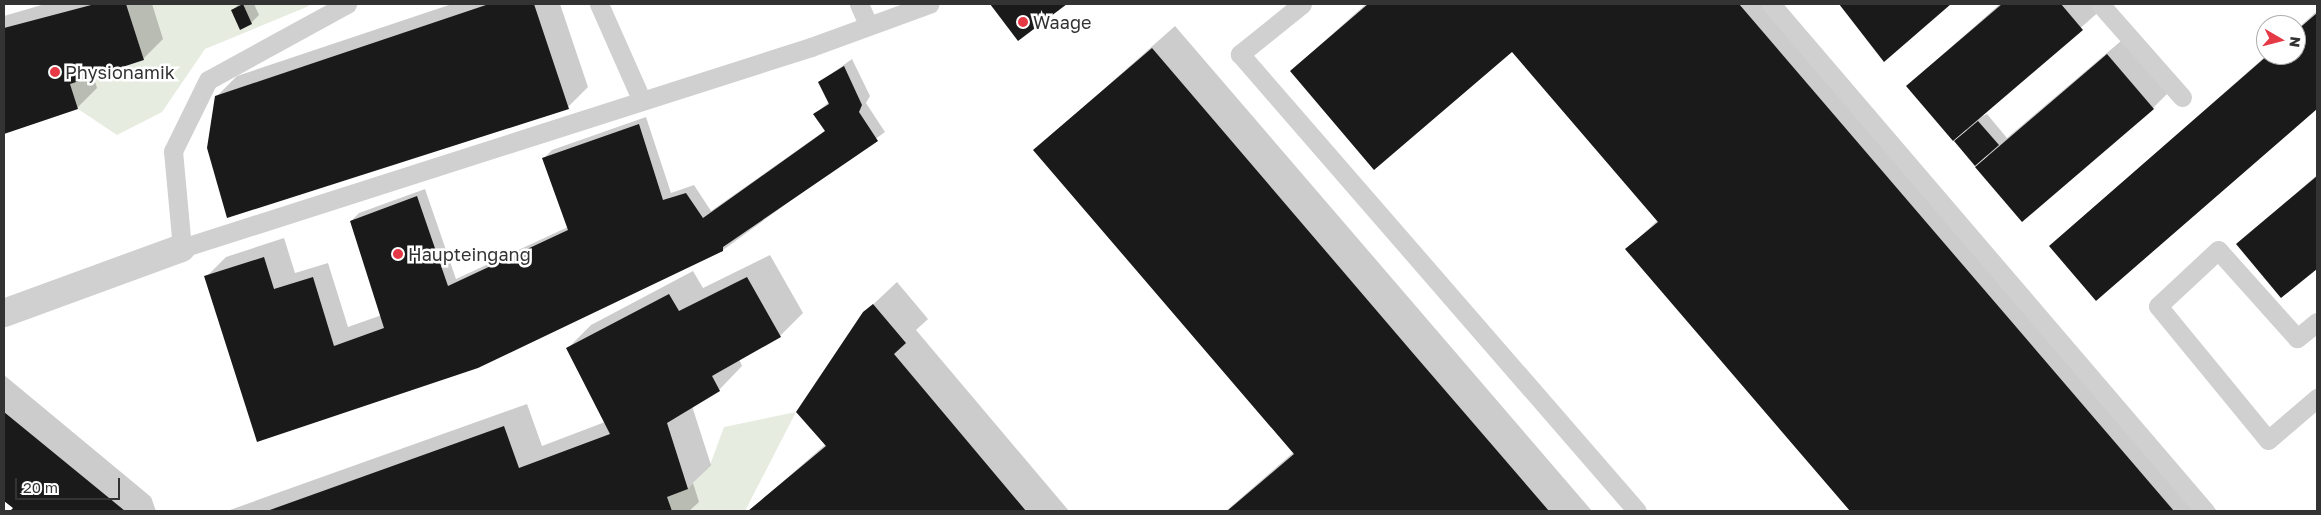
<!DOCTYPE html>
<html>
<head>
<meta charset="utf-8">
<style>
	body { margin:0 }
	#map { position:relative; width:2321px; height:515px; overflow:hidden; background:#fff; font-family:"Golos Text",sans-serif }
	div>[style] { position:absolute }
	.green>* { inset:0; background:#e6ecdf }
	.shadow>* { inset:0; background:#0003 }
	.building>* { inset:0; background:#1a1a1a }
	.service>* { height:19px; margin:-9.5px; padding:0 9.5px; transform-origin:9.5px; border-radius:9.5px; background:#d0d0d0 }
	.minor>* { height:28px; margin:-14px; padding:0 14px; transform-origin:14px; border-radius:14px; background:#d0d0d0 }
	.dots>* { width:14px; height:14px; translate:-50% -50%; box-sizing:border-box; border:2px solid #fff; border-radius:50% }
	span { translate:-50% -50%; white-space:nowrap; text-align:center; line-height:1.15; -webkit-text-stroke:5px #fff; paint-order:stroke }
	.poi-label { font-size:18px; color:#333 }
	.left { translate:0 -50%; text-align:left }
	.frame { position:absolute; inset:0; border:5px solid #333; pointer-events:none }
	.north { position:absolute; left:2256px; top:15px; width:50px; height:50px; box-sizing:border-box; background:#fff; border:1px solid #adadad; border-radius:50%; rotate:98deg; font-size:14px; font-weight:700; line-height:20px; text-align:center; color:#333 }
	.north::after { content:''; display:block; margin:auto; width:18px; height:22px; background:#e63946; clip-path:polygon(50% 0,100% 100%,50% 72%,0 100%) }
	.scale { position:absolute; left:15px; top:478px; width:105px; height:22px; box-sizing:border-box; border:2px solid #333; border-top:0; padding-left:6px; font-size:15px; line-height:18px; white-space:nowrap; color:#333; -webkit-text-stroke:4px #fff; paint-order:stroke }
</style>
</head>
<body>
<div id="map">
	<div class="green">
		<div style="clip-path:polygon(126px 4px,308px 4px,309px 6px,205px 49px,162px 112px,117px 135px,78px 109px,70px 84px,144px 60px)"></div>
		<div style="clip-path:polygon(796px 412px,745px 511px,672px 511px,667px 497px,688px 489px,710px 465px,724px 427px)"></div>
	</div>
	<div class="shadow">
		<div style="clip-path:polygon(45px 4px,152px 4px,163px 39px,143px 59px,93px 75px,97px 88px,77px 108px,4px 133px,4px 16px)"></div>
		<div style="clip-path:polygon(239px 4px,254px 4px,259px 15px,251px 23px,233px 10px)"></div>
		<div style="clip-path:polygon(452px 4px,560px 4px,588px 87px,568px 107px,217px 96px,237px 76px)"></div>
		<div style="clip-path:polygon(991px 4px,1065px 4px,1018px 39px)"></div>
		<div style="clip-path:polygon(1366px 4px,1782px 4px,2217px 511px,1852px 511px,1627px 249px,1658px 220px,1513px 50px,1291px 71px)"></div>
		<div style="clip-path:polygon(1840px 4px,1949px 4px,1884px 60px)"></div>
		<div style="clip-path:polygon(2000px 4px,2098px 4px,2102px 9px,1977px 119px,1987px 114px,2007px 138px,2128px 35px,2173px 88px,2153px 108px,1977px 167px,1988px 156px,1967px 130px,1907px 86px)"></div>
		<div style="clip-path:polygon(2317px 11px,2317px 107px,2096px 299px,2050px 246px,2267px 55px,2296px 55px,2296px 30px)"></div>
		<div style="clip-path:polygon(1175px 26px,1592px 511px,1226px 511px,1294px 452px,1035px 150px)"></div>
		<div style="clip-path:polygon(852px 59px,870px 96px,866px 103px,885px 132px,723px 250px,316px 422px,206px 277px,226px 257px,284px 238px,295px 273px,328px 263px,348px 327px,382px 315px,351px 221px,359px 213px,425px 189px,456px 279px,568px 227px,544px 158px,552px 150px,646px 117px,671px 193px,694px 185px,711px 211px,826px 130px,815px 114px,829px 102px,820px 82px)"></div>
		<div style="clip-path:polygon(2317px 175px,2317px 267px,2282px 297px,2238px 244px)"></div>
		<div style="clip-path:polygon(770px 255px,803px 313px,780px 336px,739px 359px,742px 366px,719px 390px,692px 406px,711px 465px,693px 483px,699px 502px,689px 511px,227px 511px,527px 404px,542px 446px,605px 422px,568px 348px,591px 325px,693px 271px,703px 288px)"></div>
		<div style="clip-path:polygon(897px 282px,928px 319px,916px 330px,1069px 511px,749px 511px,826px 444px,864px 313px)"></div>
		<div style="clip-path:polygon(4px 375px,151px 497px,156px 511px,12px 511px,15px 508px,4px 499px)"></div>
	</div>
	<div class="building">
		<div style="clip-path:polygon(95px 4px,126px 4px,144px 60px,70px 84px,78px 109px,4px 134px,4px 28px)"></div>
		<div style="clip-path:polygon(243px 4px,252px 24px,240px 30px,231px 10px)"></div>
		<div style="clip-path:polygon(489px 4px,534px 4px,569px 109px,227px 218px,207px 148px,215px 96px)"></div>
		<div style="clip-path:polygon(990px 4px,1067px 4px,1018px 41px)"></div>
		<div style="clip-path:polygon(1368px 4px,1739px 4px,2174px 511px,1850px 511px,1625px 249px,1658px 222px,1512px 52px,1374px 170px,1290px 71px)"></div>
		<div style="clip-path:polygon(1839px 4px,1951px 4px,1884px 62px)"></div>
		<div style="clip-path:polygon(2002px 4px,2061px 4px,2083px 30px,1953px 141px,1906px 86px)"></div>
		<div style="clip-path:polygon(2317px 13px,2317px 109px,2096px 301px,2049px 246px,2268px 55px,2296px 55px,2296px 31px)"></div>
		<div style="clip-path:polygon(1152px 48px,1412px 352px,1549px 511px,1227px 511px,1294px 454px,1033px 150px)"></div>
		<div style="clip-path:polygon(2107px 54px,2154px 109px,2022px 222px,1975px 167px)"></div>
		<div style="clip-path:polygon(844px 66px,862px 105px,859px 112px,878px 141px,723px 247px,723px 251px,478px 368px,257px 442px,204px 276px,264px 257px,274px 289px,313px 277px,334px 346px,384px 328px,350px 221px,417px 196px,448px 286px,568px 230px,542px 158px,639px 124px,663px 200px,686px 193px,703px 218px,825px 131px,813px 114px,829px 104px,818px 82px)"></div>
		<div style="clip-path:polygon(1978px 121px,1999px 145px,1975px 166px,1954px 141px)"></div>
		<div style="clip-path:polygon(2317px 176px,2317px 269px,2281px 298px,2236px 244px)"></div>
		<div style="clip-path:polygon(747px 277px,781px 337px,712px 376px,720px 391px,667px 423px,688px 489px,667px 497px,672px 511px,267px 511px,504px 426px,519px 468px,610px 434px,566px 348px,669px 294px,679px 311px)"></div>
		<div style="clip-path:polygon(873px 304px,906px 343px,894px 354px,1026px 511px,748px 511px,826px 446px,796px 412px,863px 312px)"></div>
		<div style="clip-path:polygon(4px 412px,125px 511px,10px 511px,13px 508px,4px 501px)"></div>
	</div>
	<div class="service">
		<div style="left:347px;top:4px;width:158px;rotate:151.3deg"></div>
		<div style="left:208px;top:80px;width:79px;rotate:116.2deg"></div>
		<div style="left:173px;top:151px;width:97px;rotate:84.7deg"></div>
		<div style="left:182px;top:248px;width:660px;rotate:-17.72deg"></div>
		<div style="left:811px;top:47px;width:126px;rotate:-20deg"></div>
		<div style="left:599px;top:4px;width:104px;rotate:66.1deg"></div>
		<div style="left:859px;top:4px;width:22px;rotate:66deg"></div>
		<div style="left:1302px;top:4px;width:80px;rotate:141.1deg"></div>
		<div style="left:1240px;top:54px;width:605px;rotate:49.02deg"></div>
		<div style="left:1771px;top:4px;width:667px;rotate:49.44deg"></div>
		<div style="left:2100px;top:4px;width:124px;rotate:48.6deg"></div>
		<div style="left:2317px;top:322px;width:26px;rotate:141deg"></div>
		<div style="left:2297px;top:338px;width:118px;rotate:-131.9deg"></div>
		<div style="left:2218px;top:250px;width:82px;rotate:137deg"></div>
		<div style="left:2158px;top:306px;width:173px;rotate:50.6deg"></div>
		<div style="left:2268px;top:440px;width:65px;rotate:-40.6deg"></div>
	</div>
	<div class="minor">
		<div style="left:4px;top:313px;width:189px;rotate:-20.1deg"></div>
	</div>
	<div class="dots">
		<div style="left:1023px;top:22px;background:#e63946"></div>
		<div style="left:55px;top:72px;background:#e63946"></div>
		<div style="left:398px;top:254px;background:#e63946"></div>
	</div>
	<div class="poi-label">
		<span class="left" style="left:1033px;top:22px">Waage</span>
		<span class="left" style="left:65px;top:72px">Physionamik</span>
		<span class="left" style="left:408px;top:254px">Haupteingang</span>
	</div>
	<div class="frame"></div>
	<div class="north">N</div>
	<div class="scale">20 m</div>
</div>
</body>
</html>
